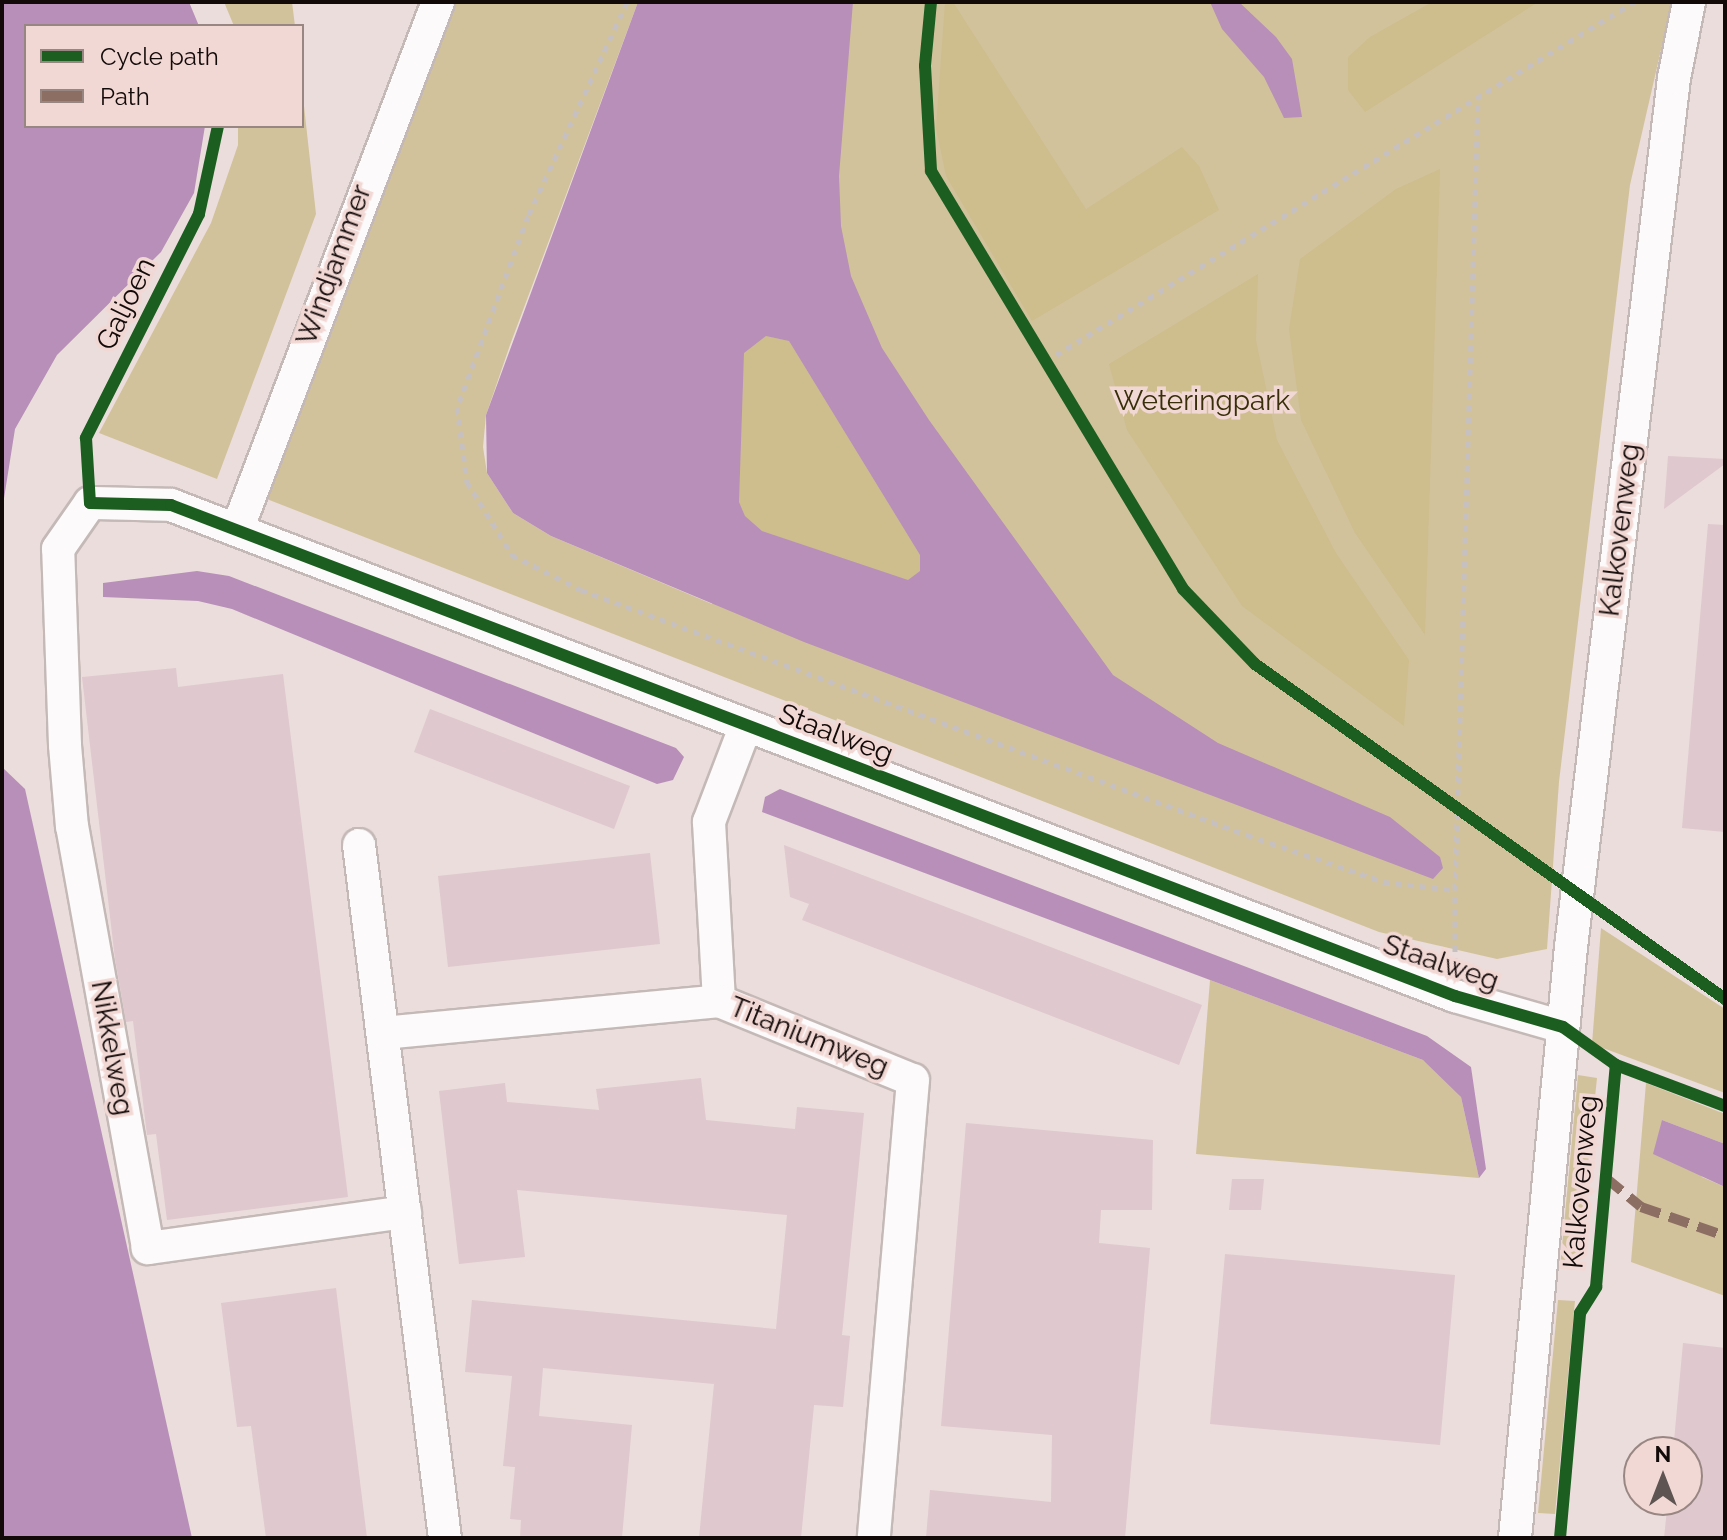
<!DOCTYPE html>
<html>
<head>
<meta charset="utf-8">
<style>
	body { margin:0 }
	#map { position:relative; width:1727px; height:1540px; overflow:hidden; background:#ebdddb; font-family:Raleway,sans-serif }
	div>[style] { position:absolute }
	.green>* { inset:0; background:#d2c29b }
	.forest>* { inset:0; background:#cebd8d }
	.water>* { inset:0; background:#b78fb9 }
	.building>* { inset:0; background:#dfc8ce }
	.path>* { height:5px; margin-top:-2.5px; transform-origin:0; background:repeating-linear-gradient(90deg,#c6c1c0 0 6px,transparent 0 12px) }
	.roads { filter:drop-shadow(2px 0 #c4b9b7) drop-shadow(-2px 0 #c4b9b7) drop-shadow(0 2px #c4b9b7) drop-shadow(0 -2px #c4b9b7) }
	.minor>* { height:32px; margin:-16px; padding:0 16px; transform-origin:16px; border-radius:16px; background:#fcfafa }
	.quiet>* { height:10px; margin-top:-5px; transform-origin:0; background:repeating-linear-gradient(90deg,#8d6e63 0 20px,transparent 0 30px) }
	.cycleway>* { height:12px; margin:-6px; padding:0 6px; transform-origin:6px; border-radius:6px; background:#1b5e20 }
	span { translate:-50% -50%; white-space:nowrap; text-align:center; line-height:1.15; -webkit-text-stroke:7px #f2d8d4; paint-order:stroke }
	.street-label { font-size:28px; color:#120a09 }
	.park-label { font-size:28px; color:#382f0a }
	.frame { position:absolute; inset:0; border:4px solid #120a09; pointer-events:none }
	.legend { position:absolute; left:24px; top:24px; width:280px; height:104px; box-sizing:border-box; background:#f2d8d4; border:2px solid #988683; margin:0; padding:10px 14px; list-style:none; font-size:24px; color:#120a09 }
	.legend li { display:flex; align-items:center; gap:16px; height:40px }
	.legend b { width:40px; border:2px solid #988683 }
	.north { position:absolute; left:1623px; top:1436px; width:80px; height:80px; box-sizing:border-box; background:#f2d8d4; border:2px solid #988683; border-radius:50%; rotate:0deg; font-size:22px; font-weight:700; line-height:32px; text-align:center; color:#120a09 }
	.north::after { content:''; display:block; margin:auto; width:28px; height:36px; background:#5e5452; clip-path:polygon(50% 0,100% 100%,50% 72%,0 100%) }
</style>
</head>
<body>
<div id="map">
	<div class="green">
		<div style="clip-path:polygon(224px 2px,292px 2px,295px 26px,234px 26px)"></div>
		<div style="clip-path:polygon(450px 2px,638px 2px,510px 345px,486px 415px,483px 447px,487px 473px,513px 513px,551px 536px,712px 604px,785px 2px,1672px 2px,1630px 185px,1559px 782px,1547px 949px,1497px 959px,1379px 932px,259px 496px)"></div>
		<div style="clip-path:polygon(302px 88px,316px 214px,217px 479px,99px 433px,211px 223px,238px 145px,238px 126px,302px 126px)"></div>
		<div style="clip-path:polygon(1601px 928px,1725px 1009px,1725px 1093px,1592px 1044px)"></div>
		<div style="clip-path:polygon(1210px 980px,1423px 1060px,1446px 1075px,1461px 1097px,1479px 1178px,1196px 1154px)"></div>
		<div style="clip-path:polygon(1578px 1075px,1597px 1078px,1577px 1270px,1560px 1268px)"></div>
		<div style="clip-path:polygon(1646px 1083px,1725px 1114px,1725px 1144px,1662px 1120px,1702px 1177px,1725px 1187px,1725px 1296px,1631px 1262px)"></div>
		<div style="clip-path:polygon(1558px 1300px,1575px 1301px,1555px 1514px,1538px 1513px)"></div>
	</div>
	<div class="forest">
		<div style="clip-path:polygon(945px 2px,953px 2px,1086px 209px,1182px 147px,1199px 166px,1219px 210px,1032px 321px,946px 176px,936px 128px)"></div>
		<div style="clip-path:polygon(1432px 2px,1538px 2px,1365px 112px,1348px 90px,1348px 57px,1370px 37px)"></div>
		<div style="clip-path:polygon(1440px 169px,1440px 172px,1425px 635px,1355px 533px,1301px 420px,1289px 329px,1300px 259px,1396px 189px)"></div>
		<div style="clip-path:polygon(1258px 274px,1256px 340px,1277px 440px,1336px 553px,1409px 660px,1404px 726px,1242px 606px,1127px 430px,1109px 364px)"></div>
		<div style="clip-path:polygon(766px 336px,789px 341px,920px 555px,920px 571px,908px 581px,762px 531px,745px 516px,739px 502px,744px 353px)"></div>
	</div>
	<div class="water">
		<div style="clip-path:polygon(2px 2px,189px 2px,199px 26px,26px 26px,26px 126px,205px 126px,194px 193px,161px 252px,57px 355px,15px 429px,2px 511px)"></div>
		<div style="clip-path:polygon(evenodd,638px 2px,853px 2px,839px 176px,841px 226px,851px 276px,882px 348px,929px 420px,1113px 675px,1218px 743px,1390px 817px,1440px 857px,1443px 868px,1433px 879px,804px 642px,551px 536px,513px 513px,487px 473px,486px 415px,638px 2px,766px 336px,789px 341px,920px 555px,920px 571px,908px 580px,762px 531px,745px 516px,739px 502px,744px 353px,766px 336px)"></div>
		<div style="clip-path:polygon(1210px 2px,1239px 2px,1276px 37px,1292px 59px,1302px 117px,1284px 118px,1264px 77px,1222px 29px)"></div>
		<div style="clip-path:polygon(197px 571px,229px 576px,676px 748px,684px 757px,673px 780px,657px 784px,232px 609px,198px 601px,103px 597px,103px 583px)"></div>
		<div style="clip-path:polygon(2px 767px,25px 789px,192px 1538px,2px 1538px)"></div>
		<div style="clip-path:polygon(780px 789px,1427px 1036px,1471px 1067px,1486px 1169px,1479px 1178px,1461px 1097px,1423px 1060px,762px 812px,765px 797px)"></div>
		<div style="clip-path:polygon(1662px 1120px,1725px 1144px,1725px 1187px,1653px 1154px)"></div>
	</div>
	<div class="building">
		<div style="clip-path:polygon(1668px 456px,1725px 459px,1725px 464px,1664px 509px)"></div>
		<div style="clip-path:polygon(1708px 524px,1725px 525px,1725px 832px,1682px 828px)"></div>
		<div style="clip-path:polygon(176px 668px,178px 687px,283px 674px,348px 1197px,167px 1220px,156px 1134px,147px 1135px,133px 1021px,126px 1022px,115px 959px,82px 677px)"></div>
		<div style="clip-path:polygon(430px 709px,630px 786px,614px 829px,414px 752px)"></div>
		<div style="clip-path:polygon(784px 845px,1202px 1005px,1179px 1065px,802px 920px,809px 904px,790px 897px)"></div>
		<div style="clip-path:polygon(650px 853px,660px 944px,448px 967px,438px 876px)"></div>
		<div style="clip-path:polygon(701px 1078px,706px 1120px,795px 1129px,797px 1107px,864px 1113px,842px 1335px,850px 1336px,843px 1407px,814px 1405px,801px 1538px,699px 1538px,714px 1384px,543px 1368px,539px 1416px,632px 1425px,622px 1538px,520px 1538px,521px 1520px,510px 1519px,515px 1467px,503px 1466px,512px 1376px,465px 1372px,472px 1300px,776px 1329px,787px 1215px,517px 1190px,525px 1257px,459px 1264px,439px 1091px,505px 1083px,507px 1102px,599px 1110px,596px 1089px)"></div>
		<div style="clip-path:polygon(966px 1123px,1153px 1140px,1152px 1210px,1101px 1210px,1099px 1243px,1150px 1248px,1125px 1538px,926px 1538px,930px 1490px,1051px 1502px,1052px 1435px,941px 1426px)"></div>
		<div style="clip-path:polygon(1232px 1179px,1264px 1179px,1261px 1210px,1229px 1210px)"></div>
		<div style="clip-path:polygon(1225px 1254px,1455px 1275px,1440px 1445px,1210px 1424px)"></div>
		<div style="clip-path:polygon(336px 1288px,367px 1538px,266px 1538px,251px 1426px,237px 1427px,221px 1303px)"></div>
		<div style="clip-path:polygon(1683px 1343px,1725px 1348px,1725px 1538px,1664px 1538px,1668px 1500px,1687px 1500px,1687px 1452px,1673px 1452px)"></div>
	</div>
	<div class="path">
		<div style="left:627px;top:2px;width:236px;rotate:114.8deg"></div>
		<div style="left:528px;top:216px;width:205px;rotate:110.3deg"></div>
		<div style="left:457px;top:408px;width:75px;rotate:82.3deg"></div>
		<div style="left:467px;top:482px;width:86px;rotate:58.3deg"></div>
		<div style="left:512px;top:555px;width:77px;rotate:26.9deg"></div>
		<div style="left:581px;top:590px;width:710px;rotate:20.2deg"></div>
		<div style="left:1247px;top:835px;width:145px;rotate:18.9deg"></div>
		<div style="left:1384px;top:882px;width:71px;rotate:6.4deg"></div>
		<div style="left:1455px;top:890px;width:794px;rotate:-88.34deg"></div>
		<div style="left:1046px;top:361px;width:689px;rotate:-31.41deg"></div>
		<div style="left:1455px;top:963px;width:73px;rotate:-90deg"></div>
	</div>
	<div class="roads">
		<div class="minor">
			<div style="left:237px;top:530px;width:565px;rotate:-69.16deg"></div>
			<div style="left:746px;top:725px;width:104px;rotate:110.9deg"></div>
			<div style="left:709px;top:822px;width:179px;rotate:86.8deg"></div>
			<div style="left:719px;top:1001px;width:209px;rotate:22.2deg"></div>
			<div style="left:913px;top:1080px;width:460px;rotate:94.9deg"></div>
			<div style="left:359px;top:845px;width:698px;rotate:82.93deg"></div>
			<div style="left:383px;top:1033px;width:338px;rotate:-5.4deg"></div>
			<div style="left:405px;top:1212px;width:260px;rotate:172deg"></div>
			<div style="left:148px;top:1248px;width:428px;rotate:-100.2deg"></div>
			<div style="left:72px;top:827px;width:82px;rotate:-94.9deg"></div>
			<div style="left:65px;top:745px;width:196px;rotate:-92deg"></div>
			<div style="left:58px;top:549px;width:56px;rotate:-55.2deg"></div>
			<div style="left:90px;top:503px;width:81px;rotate:1.4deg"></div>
			<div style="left:171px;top:505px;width:1375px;rotate:20.93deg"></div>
			<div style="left:1455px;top:996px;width:112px;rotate:16deg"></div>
			<div style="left:1515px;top:1538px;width:594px;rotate:-84.59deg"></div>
			<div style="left:1571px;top:947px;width:875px;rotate:-83.24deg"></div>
			<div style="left:1674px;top:78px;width:77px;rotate:-78.8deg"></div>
		</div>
	</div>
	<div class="quiet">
		<div style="left:1606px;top:1178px;width:45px;rotate:39.6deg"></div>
		<div style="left:1641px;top:1207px;width:89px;rotate:19deg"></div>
	</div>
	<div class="cycleway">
		<div style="left:931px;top:2px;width:64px;rotate:95.4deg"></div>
		<div style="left:925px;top:66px;width:105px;rotate:86.7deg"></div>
		<div style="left:931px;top:171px;width:488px;rotate:58.9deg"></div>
		<div style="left:1183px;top:589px;width:104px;rotate:46.2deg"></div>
		<div style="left:1255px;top:664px;width:577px;rotate:35.48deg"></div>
		<div style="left:218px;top:126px;width:90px;rotate:102.2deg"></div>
		<div style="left:199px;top:214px;width:251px;rotate:116.8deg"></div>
		<div style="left:86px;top:438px;width:65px;rotate:86.5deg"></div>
		<div style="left:90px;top:503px;width:81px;rotate:1.4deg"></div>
		<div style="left:171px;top:505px;width:1375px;rotate:20.93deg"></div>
		<div style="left:1455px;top:996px;width:112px;rotate:16deg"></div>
		<div style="left:1563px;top:1027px;width:65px;rotate:35.6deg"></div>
		<div style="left:1616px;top:1065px;width:116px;rotate:20.6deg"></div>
		<div style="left:1560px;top:1538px;width:226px;rotate:-84.9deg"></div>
		<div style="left:1580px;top:1313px;width:31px;rotate:-58deg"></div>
		<div style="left:1596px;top:1287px;width:223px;rotate:-84.9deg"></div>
	</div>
	<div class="street-label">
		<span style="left:334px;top:265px;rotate:-70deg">Windjammer</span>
		<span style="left:126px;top:304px;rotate:-64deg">Galjoen</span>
		<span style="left:1620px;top:530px;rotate:-83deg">Kalkovenweg</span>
		<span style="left:836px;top:734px;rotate:21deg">Staalweg</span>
		<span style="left:1441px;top:963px;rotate:19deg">Staalweg</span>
		<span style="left:809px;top:1037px;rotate:22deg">Titaniumweg</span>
		<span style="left:112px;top:1048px;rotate:80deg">Nikkelweg</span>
		<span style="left:1581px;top:1182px;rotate:-85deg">Kalkovenweg</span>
	</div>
	<div class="park-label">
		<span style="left:1202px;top:401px">Weteringpark</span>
	</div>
	<div class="frame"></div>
	<ul class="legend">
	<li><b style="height:10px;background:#1b5e20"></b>Cycle path</li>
	<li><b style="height:10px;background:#8d6e63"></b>Path</li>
	</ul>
	<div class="north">N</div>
</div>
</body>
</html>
